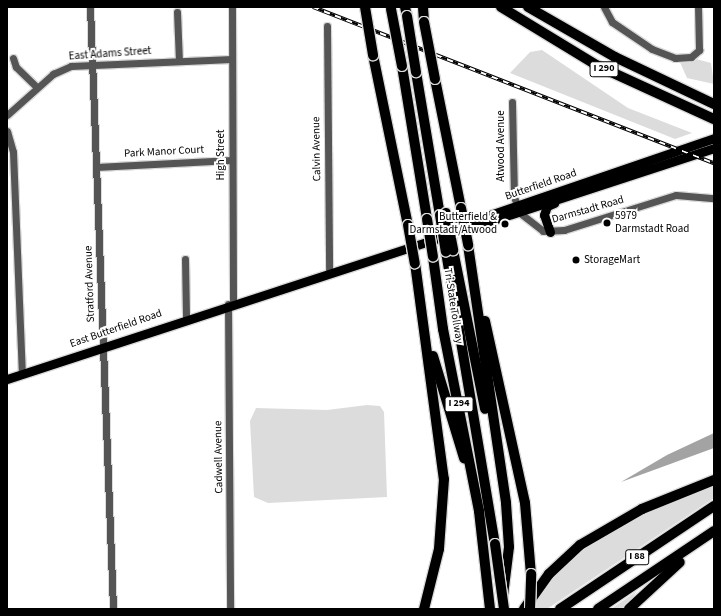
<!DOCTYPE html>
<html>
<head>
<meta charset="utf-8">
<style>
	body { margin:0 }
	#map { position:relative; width:721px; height:616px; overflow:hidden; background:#fff; font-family:"Source Sans 3",sans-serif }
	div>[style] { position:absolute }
	.green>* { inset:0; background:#dcdcdc }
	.water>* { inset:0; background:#a3a3a3 }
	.roads { filter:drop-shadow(1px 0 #dbdbdb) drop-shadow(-1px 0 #dbdbdb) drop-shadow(0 1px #dbdbdb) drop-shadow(0 -1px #dbdbdb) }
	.minor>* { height:7px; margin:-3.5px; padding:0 3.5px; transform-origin:3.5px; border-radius:3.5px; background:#555 }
	.major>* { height:9px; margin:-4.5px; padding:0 4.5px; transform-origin:4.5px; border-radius:4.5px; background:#000 }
	.highway>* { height:10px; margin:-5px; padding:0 5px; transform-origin:5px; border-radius:5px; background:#000 }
	.rail>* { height:3.5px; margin-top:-1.75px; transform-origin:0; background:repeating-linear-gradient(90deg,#fff 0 6px,#000 0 12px); box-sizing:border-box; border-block:1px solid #000 }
	.bridges { filter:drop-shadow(1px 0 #dbdbdb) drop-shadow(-1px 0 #dbdbdb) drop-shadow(0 1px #dbdbdb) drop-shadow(0 -1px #dbdbdb) }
	.highway-bridge>* { height:10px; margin:-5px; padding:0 5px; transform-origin:5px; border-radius:5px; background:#000 }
	.dots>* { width:11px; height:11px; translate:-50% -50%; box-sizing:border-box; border:2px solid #fff; border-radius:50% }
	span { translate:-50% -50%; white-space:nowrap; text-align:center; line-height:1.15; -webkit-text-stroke:4px #fff; paint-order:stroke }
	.shield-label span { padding:1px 3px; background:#fff; border:1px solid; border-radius:3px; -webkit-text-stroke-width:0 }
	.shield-label { font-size:10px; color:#000; font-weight:700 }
	.street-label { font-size:11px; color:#000 }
	.poi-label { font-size:11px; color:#000 }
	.left { translate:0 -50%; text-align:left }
	.right { translate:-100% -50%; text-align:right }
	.frame { position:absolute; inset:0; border:8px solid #000; pointer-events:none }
</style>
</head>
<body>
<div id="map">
	<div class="green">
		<div style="clip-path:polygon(542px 50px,628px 108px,692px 133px,675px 139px,510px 73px,530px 52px)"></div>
		<div style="clip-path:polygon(696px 59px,711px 63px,714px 84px,687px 78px,679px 60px)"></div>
		<div style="clip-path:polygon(367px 405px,380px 406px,384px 412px,387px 497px,268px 503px,254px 497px,250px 421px,256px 408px,327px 410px)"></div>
		<div style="clip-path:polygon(714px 486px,714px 498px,547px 609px,536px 609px,537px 596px,549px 581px,592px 542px,637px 517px)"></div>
		<div style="clip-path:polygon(637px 591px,624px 609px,611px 609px)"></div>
	</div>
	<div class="water">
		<div style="clip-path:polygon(714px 433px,714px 448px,621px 482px,667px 455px)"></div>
	</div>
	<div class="roads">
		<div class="minor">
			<div style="left:90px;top:7px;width:602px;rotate:87.81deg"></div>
			<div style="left:232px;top:7px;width:296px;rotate:89.8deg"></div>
			<div style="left:604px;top:7px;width:17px;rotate:62deg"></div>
			<div style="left:612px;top:22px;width:48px;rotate:34deg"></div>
			<div style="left:652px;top:49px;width:25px;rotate:21deg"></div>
			<div style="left:675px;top:58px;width:16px;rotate:-4deg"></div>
			<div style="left:691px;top:57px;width:11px;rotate:-41deg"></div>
			<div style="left:699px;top:50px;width:43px;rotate:-91.3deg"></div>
			<div style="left:177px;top:12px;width:49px;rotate:87.7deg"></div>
			<div style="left:327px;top:26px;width:246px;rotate:89.5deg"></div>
			<div style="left:13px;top:58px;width:9px;rotate:72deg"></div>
			<div style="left:16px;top:67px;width:29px;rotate:44deg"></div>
			<div style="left:512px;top:102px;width:95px;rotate:88.8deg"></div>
			<div style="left:514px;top:197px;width:17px;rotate:69deg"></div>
			<div style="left:520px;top:213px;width:29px;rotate:38deg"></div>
			<div style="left:543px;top:231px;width:21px;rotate:-3deg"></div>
			<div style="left:564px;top:230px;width:117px;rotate:-17.4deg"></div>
			<div style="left:676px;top:195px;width:38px;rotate:5deg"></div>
			<div style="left:7px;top:115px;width:62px;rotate:-41.7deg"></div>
			<div style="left:53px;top:74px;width:20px;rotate:-24deg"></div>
			<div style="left:71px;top:66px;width:161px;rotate:-2.5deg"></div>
			<div style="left:7px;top:131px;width:22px;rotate:74deg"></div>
			<div style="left:13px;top:152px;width:222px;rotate:87.7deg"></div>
			<div style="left:96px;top:167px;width:136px;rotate:-2.9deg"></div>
			<div style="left:185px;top:259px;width:60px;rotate:89deg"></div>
			<div style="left:228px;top:304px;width:305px;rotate:89.6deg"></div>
		</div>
		<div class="major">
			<div style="left:443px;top:231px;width:287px;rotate:-18.9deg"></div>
			<div style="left:550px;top:232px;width:18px;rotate:-109deg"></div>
			<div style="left:544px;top:215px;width:9px;rotate:-72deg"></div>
			<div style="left:547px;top:206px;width:8px;rotate:-23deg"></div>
			<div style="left:7px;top:379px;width:744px;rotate:-18.09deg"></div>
		</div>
		<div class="highway">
			<div style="left:405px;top:7px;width:9px;rotate:77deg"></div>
			<div style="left:423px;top:7px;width:15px;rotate:86deg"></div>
			<div style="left:501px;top:7px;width:114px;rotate:31.3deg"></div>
			<div style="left:598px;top:66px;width:128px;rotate:24.6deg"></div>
			<div style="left:528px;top:7px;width:100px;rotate:29.9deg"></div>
			<div style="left:615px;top:57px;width:110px;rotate:25.4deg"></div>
			<div style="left:373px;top:55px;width:174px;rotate:78.4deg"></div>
			<div style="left:402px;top:66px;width:155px;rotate:80.7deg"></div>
			<div style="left:416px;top:72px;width:145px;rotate:80.5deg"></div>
			<div style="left:435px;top:79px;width:132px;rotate:78.6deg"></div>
			<div style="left:468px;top:245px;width:261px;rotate:81.6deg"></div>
			<div style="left:506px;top:503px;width:44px;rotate:86.1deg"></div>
			<div style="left:509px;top:547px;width:48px;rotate:97.1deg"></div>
			<div style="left:453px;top:250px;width:162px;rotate:78.6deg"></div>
			<div style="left:446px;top:252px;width:296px;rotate:80.5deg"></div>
			<div style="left:433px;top:257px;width:73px;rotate:82.1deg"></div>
			<div style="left:443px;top:329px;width:186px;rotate:78.8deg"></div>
			<div style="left:479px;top:511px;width:99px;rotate:83.6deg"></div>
			<div style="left:415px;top:263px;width:218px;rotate:82.4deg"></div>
			<div style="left:444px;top:479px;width:70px;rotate:94.1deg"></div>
			<div style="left:439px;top:549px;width:62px;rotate:104deg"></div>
			<div style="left:485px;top:321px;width:186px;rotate:77.6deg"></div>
			<div style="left:525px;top:503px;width:71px;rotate:85.2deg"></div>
			<div style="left:433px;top:356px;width:107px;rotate:73.1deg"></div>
			<div style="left:524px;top:609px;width:43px;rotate:-54.5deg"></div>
			<div style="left:549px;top:574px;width:42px;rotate:-43.1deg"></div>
			<div style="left:580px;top:545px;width:72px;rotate:-30.1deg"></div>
			<div style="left:642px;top:509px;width:78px;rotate:-21.9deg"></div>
			<div style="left:560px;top:609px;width:185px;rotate:-33.8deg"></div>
			<div style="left:598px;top:609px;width:140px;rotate:-33.9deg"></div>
			<div style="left:629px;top:609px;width:69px;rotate:-42.7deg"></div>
		</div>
	</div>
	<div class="rail">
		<div style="left:313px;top:7px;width:430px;rotate:21.3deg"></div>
	</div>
	<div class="bridges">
		<div class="highway-bridge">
			<div style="left:365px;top:7px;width:49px;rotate:80.5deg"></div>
			<div style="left:391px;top:9px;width:58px;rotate:79.1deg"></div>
			<div style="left:407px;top:16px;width:57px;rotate:80.9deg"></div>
			<div style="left:424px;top:22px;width:58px;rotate:79.1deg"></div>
			<div style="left:461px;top:208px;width:38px;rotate:79deg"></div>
			<div style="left:446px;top:213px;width:38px;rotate:79deg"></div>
			<div style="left:440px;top:215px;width:37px;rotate:81deg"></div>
			<div style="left:427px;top:219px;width:38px;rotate:81deg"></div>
			<div style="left:408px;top:225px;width:39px;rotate:80deg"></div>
			<div style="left:495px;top:544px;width:66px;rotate:82.1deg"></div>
			<div style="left:530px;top:609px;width:35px;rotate:-88deg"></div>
		</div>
	</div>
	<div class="dots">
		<div style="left:607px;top:223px;background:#000"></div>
		<div style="left:505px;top:224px;background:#000"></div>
		<div style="left:576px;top:260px;background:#000"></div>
	</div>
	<div class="shield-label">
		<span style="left:604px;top:69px">I 290</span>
		<span style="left:459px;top:404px">I 294</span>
		<span style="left:637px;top:557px">I 88</span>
	</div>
	<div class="street-label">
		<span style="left:110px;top:54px;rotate:-4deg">East Adams Street</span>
		<span style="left:501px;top:146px;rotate:-90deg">Atwood Avenue</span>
		<span style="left:317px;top:149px;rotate:-91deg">Calvin Avenue</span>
		<span style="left:164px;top:152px;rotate:-3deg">Park Manor Court</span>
		<span style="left:221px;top:155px;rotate:-90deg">High Street</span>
		<span style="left:541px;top:185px;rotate:-19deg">Butterfield Road</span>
		<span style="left:588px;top:210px;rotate:-16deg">Darmstadt Road</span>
		<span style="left:90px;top:284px;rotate:-92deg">Stratford Avenue</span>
		<span style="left:453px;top:306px;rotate:81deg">Tri-State Tollway</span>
		<span style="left:116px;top:329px;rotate:-19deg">East Butterfield Road</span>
		<span style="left:219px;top:457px;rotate:-91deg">Cadwell Avenue</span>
	</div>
	<div class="poi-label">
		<span class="left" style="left:615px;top:223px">5979<br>Darmstadt Road</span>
		<span class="right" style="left:497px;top:224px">Butterfield &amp;<br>Darmstadt/Atwood</span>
		<span class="left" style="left:584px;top:260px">StorageMart</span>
	</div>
	<div class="frame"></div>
</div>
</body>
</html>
